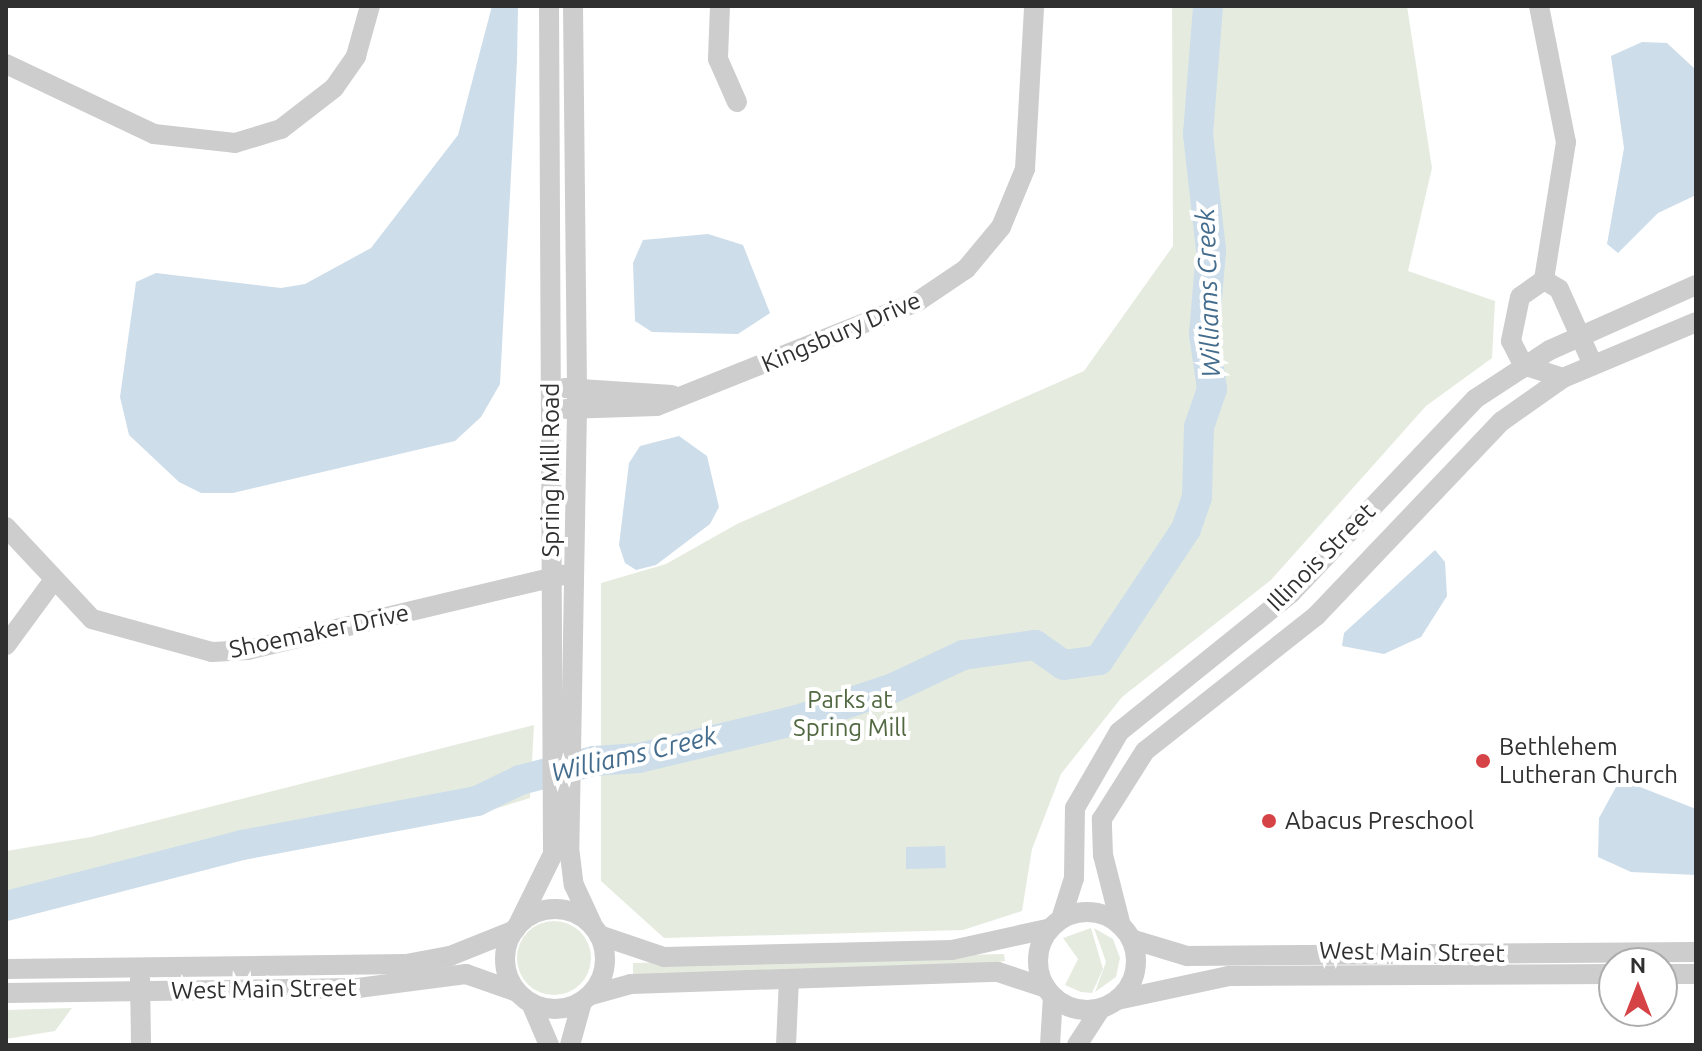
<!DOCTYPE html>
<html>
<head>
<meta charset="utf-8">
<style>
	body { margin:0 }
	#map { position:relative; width:1702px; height:1051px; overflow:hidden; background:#fff; font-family:Ubuntu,sans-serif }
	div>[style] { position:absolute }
	.green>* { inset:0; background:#e5ecdf }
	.round { border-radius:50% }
	.water>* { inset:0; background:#cdddea }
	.river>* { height:30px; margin:-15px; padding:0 15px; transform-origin:15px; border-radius:15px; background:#cdddea }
	.minor>* { height:20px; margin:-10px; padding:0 10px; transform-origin:10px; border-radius:10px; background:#cdcdcd }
	.minor>.ring { margin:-10px; padding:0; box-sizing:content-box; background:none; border:20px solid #cdcdcd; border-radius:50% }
	.dots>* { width:22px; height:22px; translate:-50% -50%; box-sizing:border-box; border:4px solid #fff; border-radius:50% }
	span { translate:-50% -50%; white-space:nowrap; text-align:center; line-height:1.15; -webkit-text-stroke:8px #fff; paint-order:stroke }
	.street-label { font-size:24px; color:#303030 }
	.park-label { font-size:24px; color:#516841 }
	.poi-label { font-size:24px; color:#303030 }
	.left { translate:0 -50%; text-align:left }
	.water-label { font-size:26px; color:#446c8c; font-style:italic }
	.frame { position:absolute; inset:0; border:8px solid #303030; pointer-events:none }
	.north { position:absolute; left:1598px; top:947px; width:80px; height:80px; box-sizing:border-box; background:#fff; border:2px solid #acacac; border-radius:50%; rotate:0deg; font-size:22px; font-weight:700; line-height:32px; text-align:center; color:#303030 }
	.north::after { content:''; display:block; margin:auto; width:28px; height:36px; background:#d64346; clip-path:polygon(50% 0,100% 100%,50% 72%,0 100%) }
</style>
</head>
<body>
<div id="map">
	<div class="green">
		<div style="clip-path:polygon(1172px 6px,1407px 6px,1432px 168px,1408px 271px,1495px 301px,1492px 358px,1426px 406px,1271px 580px,1122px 697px,1061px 774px,1032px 849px,1022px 911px,963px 930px,664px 938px,601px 881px,601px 583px,666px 564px,737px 524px,1084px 371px,1173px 246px)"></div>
		<div style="clip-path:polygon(534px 725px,530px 798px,478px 814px,295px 844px,6px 917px,6px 851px,91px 837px)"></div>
		<div class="round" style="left:517px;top:921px;width:74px;height:74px"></div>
		<div style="clip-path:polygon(1091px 928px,1103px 969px,1092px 993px,1081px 992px,1065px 985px,1078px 959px,1063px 938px)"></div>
		<div style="clip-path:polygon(1094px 928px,1113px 939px,1120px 958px,1116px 977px,1095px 992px,1106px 962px)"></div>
		<div style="clip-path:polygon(1004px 954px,1005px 961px,967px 966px,633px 976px,633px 963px)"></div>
		<div style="clip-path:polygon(72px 1008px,55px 1031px,6px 1039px,6px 1010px)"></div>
	</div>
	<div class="water">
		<div style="clip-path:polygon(492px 6px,518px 6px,517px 61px,500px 384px,481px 417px,455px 441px,233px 493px,201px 493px,179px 482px,129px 435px,120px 397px,136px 282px,156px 273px,281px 288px,305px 284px,371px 248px,458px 135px)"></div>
		<div style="clip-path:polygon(1642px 42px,1667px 43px,1696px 70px,1696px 195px,1658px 213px,1618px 253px,1607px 244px,1624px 148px,1611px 56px)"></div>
		<div style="clip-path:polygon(708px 234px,743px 245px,770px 313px,738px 334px,652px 332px,635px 321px,633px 263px,643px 240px)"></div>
		<div style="clip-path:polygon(679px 436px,707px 456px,719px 507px,710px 524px,656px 565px,636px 570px,625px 563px,619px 545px,629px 463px,640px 446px)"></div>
		<div style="clip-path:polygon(1435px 550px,1445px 562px,1447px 596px,1421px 637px,1384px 654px,1342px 646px,1344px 633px)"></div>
		<div style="clip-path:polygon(1630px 783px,1696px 809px,1696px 875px,1631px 872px,1598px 857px,1599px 818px,1616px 787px)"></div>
		<div style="clip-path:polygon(945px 846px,946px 868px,906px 869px,906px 847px)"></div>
	</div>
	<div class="river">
		<div style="left:6px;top:906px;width:244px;rotate:-14.5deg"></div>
		<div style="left:242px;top:845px;width:239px;rotate:-10.6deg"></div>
		<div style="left:477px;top:801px;width:48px;rotate:-26deg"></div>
		<div style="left:520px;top:780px;width:76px;rotate:-14.4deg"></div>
		<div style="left:594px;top:761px;width:45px;rotate:-3.8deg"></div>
		<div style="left:639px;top:758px;width:163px;rotate:-13.5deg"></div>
		<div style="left:797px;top:720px;width:101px;rotate:-18.4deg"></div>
		<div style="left:893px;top:688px;width:77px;rotate:-25.2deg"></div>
		<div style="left:963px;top:655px;width:73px;rotate:-7.9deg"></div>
		<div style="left:1035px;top:645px;width:35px;rotate:35deg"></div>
		<div style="left:1064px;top:665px;width:35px;rotate:-8deg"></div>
		<div style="left:1099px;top:660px;width:157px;rotate:-56.4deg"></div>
		<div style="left:1186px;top:529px;width:34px;rotate:-71deg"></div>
		<div style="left:1197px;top:497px;width:70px;rotate:-88.4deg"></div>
		<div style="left:1199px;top:427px;width:40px;rotate:-71.1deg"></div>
		<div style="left:1212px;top:389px;width:56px;rotate:-98.3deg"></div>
		<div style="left:1204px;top:334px;width:84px;rotate:-85.2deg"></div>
		<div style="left:1211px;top:250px;width:117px;rotate:-96.4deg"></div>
		<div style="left:1198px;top:134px;width:128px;rotate:-85.5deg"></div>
	</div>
	<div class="minor">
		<div style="left:573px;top:6px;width:403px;rotate:89.4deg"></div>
		<div style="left:577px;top:409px;width:438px;rotate:91deg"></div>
		<div style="left:569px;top:847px;width:38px;rotate:83deg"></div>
		<div style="left:574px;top:885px;width:43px;rotate:65.2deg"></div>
		<div style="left:720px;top:6px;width:53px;rotate:92.2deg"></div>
		<div style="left:718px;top:59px;width:47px;rotate:66.2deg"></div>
		<div style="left:1539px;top:6px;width:139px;rotate:78.8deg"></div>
		<div style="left:1566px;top:142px;width:140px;rotate:99.1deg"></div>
		<div style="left:6px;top:64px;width:164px;rotate:25.3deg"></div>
		<div style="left:154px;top:134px;width:81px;rotate:6.3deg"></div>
		<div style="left:235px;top:143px;width:48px;rotate:-16.9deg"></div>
		<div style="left:281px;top:129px;width:67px;rotate:-37.7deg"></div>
		<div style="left:334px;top:88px;width:39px;rotate:-55deg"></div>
		<div style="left:356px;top:56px;width:52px;rotate:-74.4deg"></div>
		<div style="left:1544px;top:280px;width:29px;rotate:145deg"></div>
		<div style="left:1520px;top:297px;width:45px;rotate:101.6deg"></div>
		<div style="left:1511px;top:341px;width:27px;rotate:63deg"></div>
		<div style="left:1523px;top:365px;width:42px;rotate:18deg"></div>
		<div style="left:1544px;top:280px;width:17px;rotate:31deg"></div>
		<div style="left:1559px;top:289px;width:83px;rotate:65.9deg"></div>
		<div style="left:565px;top:388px;width:107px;rotate:3.7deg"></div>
		<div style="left:566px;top:409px;width:91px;rotate:-1.9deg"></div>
		<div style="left:657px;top:406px;width:280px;rotate:-21.8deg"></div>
		<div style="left:917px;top:302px;width:59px;rotate:-34deg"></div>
		<div style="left:966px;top:269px;width:55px;rotate:-50.2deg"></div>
		<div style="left:1001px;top:227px;width:63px;rotate:-67.5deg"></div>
		<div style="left:1025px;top:169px;width:163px;rotate:-86.8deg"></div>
		<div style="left:6px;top:527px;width:126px;rotate:46.9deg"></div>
		<div style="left:92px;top:619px;width:124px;rotate:15.4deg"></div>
		<div style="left:212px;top:652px;width:36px;rotate:-3deg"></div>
		<div style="left:248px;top:650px;width:325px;rotate:-13.4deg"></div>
		<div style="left:6px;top:645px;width:79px;rotate:-53.7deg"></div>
		<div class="ring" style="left:505px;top:909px;width:80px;height:80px"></div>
		<div class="ring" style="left:1038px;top:912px;width:78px;height:78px"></div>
		<div style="left:1061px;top:919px;width:43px;rotate:-72.4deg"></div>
		<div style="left:1074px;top:878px;width:70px;rotate:-89.2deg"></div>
		<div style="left:1075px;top:808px;width:88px;rotate:-59.9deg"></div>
		<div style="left:1119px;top:732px;width:221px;rotate:-38.9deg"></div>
		<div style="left:1291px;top:593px;width:267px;rotate:-46.5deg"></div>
		<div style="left:1475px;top:399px;width:90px;rotate:-33.2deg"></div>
		<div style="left:1550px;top:350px;width:160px;rotate:-24deg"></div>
		<div style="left:518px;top:925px;width:79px;rotate:-63.8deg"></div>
		<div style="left:553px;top:854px;width:848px;rotate:-90.27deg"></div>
		<div style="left:1121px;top:926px;width:73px;rotate:-104.2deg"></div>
		<div style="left:1103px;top:855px;width:36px;rotate:-92deg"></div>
		<div style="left:1102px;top:819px;width:80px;rotate:-57.7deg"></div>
		<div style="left:1145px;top:751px;width:218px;rotate:-38.3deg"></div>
		<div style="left:1316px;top:616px;width:269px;rotate:-46.4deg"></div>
		<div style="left:1502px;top:421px;width:75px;rotate:-35.2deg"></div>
		<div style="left:1563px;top:378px;width:144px;rotate:-22.8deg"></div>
		<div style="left:599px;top:935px;width:69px;rotate:18.7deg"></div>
		<div style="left:664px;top:957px;width:288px;rotate:-1.4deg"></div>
		<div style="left:952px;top:950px;width:101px;rotate:-12.5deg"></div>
		<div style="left:1131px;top:939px;width:59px;rotate:16.9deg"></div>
		<div style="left:1187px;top:956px;width:509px;rotate:-0.45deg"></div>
		<div style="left:6px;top:969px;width:400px;rotate:-0.7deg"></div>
		<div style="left:406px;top:964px;width:45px;rotate:-10.3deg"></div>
		<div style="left:450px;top:956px;width:70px;rotate:-21.8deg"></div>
		<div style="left:1662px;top:974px;width:34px"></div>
		<div style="left:140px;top:979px;width:66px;rotate:89.1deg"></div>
		<div style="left:6px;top:993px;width:352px;rotate:-0.8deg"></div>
		<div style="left:358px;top:988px;width:109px;rotate:-7.4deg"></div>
		<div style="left:466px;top:974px;width:54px;rotate:19.4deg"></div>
		<div style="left:591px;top:995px;width:41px;rotate:-15.4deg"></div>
		<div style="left:631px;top:984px;width:367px;rotate:-1.9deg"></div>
		<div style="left:998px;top:972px;width:51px;rotate:18.4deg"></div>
		<div style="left:1117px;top:1000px;width:115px;rotate:-12.1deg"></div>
		<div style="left:1229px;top:976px;width:385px;rotate:-0.3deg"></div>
		<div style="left:531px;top:1003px;width:46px;rotate:66.8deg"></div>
		<div style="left:570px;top:1045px;width:45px;rotate:-74.4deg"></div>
		<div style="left:786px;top:1045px;width:65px;rotate:-87.4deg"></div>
		<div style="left:1050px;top:1045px;width:49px;rotate:-86.5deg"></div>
		<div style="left:1077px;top:1045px;width:44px;rotate:-57deg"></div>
	</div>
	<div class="dots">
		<div style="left:1483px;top:761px;background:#d64346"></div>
		<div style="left:1269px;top:821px;background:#d64346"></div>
	</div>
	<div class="street-label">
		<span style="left:841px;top:332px;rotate:-23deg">Kingsbury Drive</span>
		<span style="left:551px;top:470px;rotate:-90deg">Spring Mill Road</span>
		<span style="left:1321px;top:557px;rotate:-45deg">Illinois Street</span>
		<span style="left:319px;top:631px;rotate:-12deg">Shoemaker Drive</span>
		<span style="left:1412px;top:952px;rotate:1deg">West Main Street</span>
		<span style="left:264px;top:989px;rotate:-1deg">West Main Street</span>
	</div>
	<div class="park-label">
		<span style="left:850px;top:714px">Parks at<br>Spring Mill</span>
	</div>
	<div class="poi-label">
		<span class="left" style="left:1499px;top:761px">Bethlehem<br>Lutheran Church</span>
		<span class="left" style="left:1285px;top:821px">Abacus Preschool</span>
	</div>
	<div class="water-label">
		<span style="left:1208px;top:293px;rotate:-92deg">Williams Creek</span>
		<span style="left:634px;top:754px;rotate:-13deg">Williams Creek</span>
	</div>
	<div class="frame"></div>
	<div class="north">N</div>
</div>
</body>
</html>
